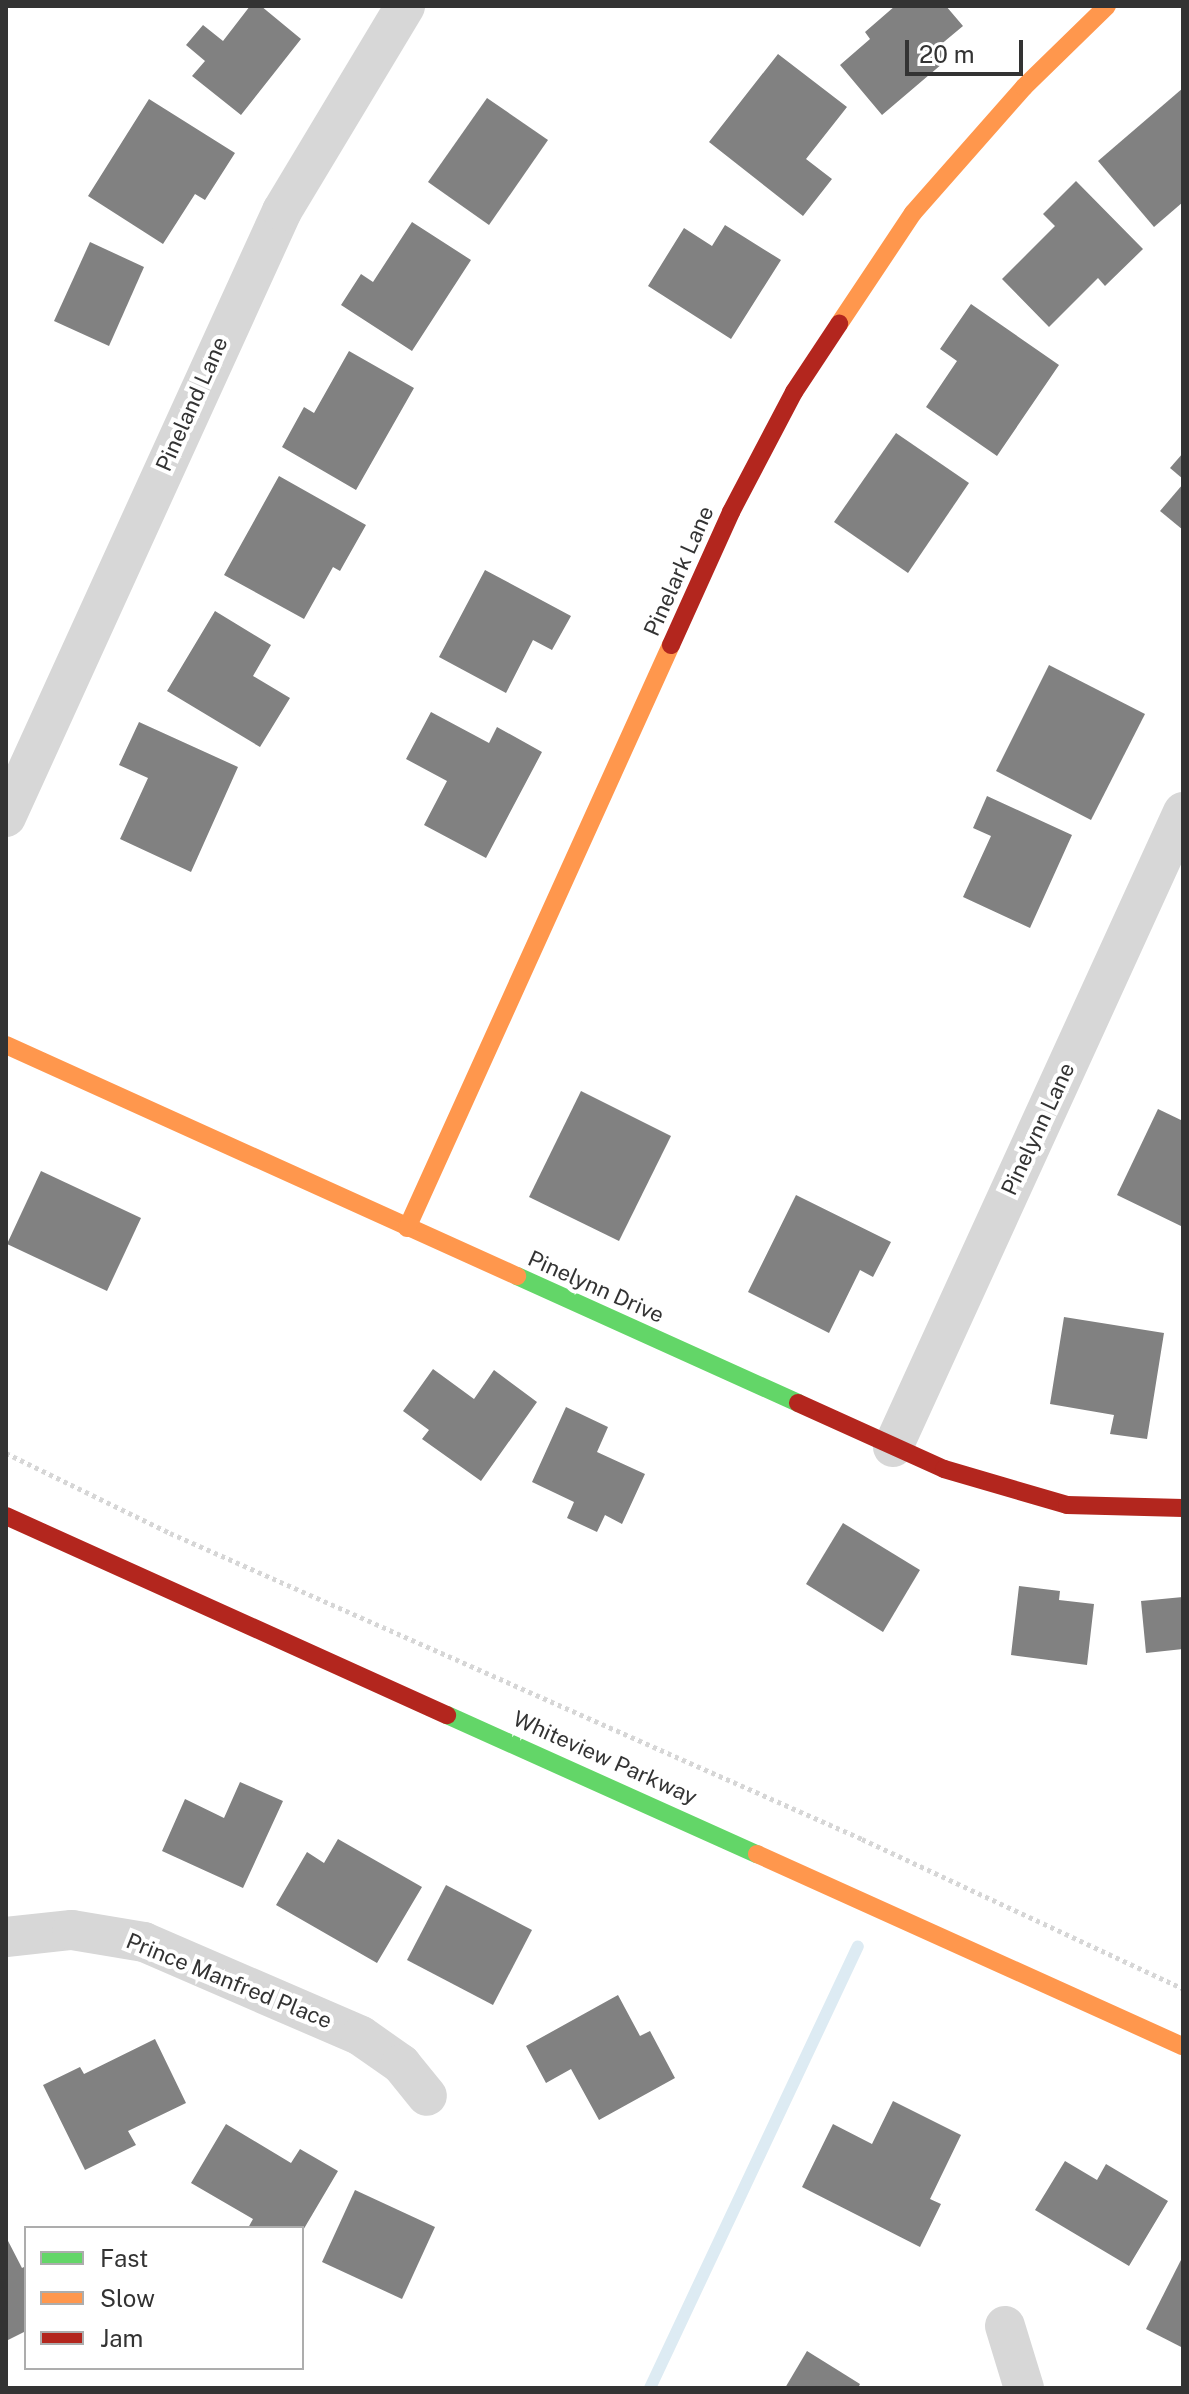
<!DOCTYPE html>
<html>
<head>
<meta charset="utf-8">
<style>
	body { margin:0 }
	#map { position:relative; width:1189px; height:2394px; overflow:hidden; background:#fff; font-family:"Public Sans",sans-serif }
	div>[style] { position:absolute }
	.stream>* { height:12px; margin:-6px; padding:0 6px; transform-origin:6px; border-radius:6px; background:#ddebf3 }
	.building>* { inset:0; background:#818181 }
	.path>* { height:5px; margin-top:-2.5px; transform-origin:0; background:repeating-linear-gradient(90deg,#d6d6d6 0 4px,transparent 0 8px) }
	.street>* { height:40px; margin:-20px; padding:0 20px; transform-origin:20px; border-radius:20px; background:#d7d7d7 }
	.fast>* { height:18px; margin:-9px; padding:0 9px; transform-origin:9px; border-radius:9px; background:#63d668 }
	.slow>* { height:18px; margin:-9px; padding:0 9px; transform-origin:9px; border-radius:9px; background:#ff974d }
	.jam>* { height:18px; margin:-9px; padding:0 9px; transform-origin:9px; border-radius:9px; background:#b3261e }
	span { translate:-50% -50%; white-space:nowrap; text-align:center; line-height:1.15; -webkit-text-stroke:8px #fff; paint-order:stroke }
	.street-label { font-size:22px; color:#333 }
	.frame { position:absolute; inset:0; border:8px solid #333; pointer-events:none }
	.legend { position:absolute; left:24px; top:2226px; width:280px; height:144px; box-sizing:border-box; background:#fff; border:2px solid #adadad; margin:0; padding:10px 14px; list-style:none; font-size:24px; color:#333 }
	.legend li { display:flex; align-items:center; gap:16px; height:40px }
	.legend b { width:40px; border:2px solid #adadad }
	.scale { position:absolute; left:905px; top:40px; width:118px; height:36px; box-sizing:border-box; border:4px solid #333; border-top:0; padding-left:10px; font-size:24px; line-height:28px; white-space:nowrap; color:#333; -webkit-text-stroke:6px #fff; paint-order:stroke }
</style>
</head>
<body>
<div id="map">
	<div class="stream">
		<div style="left:650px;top:2388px;width:488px;rotate:-64.8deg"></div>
	</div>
	<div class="building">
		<div style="clip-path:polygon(250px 6px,261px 6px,301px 39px,241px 115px,192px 76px,205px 61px,186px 45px,203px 25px,223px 41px)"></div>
		<div style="clip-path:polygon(895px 6px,946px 6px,963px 26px,939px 46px,949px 58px,882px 115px,840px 65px,870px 39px,865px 32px)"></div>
		<div style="clip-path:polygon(778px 54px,847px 107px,806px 159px,832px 179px,803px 216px,709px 142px)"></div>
		<div style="clip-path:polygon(1183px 88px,1183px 202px,1154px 227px,1098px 161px)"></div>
		<div style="clip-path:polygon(487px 98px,548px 140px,489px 225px,428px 182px)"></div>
		<div style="clip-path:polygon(149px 99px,235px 153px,205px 200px,195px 194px,163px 244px,88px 196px)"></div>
		<div style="clip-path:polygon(1076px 181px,1143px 249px,1105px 286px,1098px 278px,1049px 327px,1002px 279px,1055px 226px,1043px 214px)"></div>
		<div style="clip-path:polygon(412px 222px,471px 260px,412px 351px,341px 305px,361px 274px,373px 282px)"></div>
		<div style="clip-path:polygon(725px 225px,781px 260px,731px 339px,648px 286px,684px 228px,712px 246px)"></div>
		<div style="clip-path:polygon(90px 242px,144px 267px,109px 346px,54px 321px)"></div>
		<div style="clip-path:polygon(971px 304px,1059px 365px,997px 456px,926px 407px,957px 361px,940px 349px)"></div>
		<div style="clip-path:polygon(349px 351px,414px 388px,356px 490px,282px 447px,304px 407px,314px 413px)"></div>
		<div style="clip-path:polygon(896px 433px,969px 483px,908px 573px,834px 522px)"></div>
		<div style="clip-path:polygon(1183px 453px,1183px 479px,1170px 468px)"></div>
		<div style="clip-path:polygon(279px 476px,366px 525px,340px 571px,333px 567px,304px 619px,224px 575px)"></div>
		<div style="clip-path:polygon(1183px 484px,1183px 530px,1160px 511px)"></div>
		<div style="clip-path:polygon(485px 570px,571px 616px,552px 650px,533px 640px,506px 693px,439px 657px)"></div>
		<div style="clip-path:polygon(215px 611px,271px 645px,253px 676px,290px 698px,260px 747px,167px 691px)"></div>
		<div style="clip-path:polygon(1049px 665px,1145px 714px,1091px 820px,996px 771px)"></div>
		<div style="clip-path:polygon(431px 712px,489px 743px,497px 727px,542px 752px,486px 858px,424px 825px,447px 781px,406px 759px)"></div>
		<div style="clip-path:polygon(139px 722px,238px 767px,191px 872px,120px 839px,148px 778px,119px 765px)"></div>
		<div style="clip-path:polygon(987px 796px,1072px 835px,1030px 928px,963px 897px,991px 836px,973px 828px)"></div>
		<div style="clip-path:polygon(581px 1091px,671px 1136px,619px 1241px,529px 1197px)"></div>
		<div style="clip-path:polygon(1158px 1109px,1183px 1121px,1183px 1227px,1117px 1195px)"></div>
		<div style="clip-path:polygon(41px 1171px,141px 1218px,107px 1291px,7px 1244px)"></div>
		<div style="clip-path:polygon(796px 1195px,891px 1242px,873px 1277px,860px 1270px,829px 1333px,748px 1292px)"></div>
		<div style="clip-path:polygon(1064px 1317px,1164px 1333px,1147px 1439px,1110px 1434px,1114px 1415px,1050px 1404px)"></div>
		<div style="clip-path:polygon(433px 1369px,474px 1399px,494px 1370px,537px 1402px,481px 1481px,422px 1439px,429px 1430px,403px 1411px)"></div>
		<div style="clip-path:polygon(566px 1407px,608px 1427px,597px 1452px,645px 1474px,622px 1524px,605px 1515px,597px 1532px,567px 1518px,574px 1502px,532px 1482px)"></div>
		<div style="clip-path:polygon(843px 1523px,920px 1570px,883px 1632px,806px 1584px)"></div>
		<div style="clip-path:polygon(1019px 1586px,1060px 1591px,1059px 1600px,1094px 1604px,1087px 1665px,1011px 1655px)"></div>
		<div style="clip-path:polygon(1183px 1597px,1183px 1649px,1146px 1653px,1141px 1601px)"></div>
		<div style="clip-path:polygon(240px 1782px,283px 1801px,243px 1888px,162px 1851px,185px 1799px,224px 1818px)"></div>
		<div style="clip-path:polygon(338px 1839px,422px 1887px,377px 1963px,276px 1905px,307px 1852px,324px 1863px)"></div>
		<div style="clip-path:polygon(446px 1885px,532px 1930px,493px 2005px,407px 1960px)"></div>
		<div style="clip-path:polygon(618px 1995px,640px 2036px,650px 2031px,675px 2078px,599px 2120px,571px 2069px,546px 2083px,526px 2046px)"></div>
		<div style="clip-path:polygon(155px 2039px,186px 2103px,128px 2131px,136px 2145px,85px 2170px,43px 2085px,80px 2067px,84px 2074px)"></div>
		<div style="clip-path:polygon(893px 2101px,961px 2135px,930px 2199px,941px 2204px,920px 2247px,802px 2187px,833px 2124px,872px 2144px)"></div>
		<div style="clip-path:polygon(226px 2124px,291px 2163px,300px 2149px,338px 2171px,302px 2232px,302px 2228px,248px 2228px,253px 2219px,191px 2183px)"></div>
		<div style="clip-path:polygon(1065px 2161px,1097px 2180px,1106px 2164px,1168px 2201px,1129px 2266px,1035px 2210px)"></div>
		<div style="clip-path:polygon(355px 2190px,435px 2227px,402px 2299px,322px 2262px)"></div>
		<div style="clip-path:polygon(6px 2237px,22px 2268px,26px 2266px,26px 2331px,6px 2341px)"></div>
		<div style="clip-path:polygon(1183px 2256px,1183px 2348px,1146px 2329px)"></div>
		<div style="clip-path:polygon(807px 2351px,860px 2384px,858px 2388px,785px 2388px)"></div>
	</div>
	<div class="path">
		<div style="left:6px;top:1453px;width:182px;rotate:26deg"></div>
		<div style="left:170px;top:1533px;width:757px;rotate:23.85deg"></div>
		<div style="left:862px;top:1839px;width:354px;rotate:25deg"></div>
	</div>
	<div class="street">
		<div style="left:6px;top:817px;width:666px;rotate:-65.51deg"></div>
		<div style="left:282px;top:211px;width:239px;rotate:-59deg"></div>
		<div style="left:893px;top:1447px;width:698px;rotate:-65.45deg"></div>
		<div style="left:6px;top:1937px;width:66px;rotate:-6.1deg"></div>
		<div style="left:72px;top:1930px;width:73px;rotate:9.5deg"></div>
		<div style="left:144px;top:1942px;width:236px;rotate:23.4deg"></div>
		<div style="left:361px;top:2036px;width:49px;rotate:35deg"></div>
		<div style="left:401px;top:2064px;width:41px;rotate:50.9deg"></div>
		<div style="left:1005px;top:2326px;width:65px;rotate:73deg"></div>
	</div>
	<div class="fast">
		<div style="left:517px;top:1276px;width:308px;rotate:24.3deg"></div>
		<div style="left:447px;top:1715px;width:340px;rotate:24.2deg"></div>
	</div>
	<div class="slow">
		<div style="left:839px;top:324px;width:133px;rotate:-56.3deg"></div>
		<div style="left:913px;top:213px;width:168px;rotate:-48.6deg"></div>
		<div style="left:1024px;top:87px;width:116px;rotate:-44.3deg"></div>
		<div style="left:6px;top:1045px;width:561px;rotate:24.33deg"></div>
		<div style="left:407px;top:1228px;width:640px;rotate:-65.64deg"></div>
		<div style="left:757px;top:1854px;width:467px;rotate:24.3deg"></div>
	</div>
	<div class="jam">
		<div style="left:671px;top:645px;width:146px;rotate:-65.7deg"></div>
		<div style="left:731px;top:512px;width:136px;rotate:-62.3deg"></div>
		<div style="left:794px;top:392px;width:82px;rotate:-56.5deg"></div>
		<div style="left:798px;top:1403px;width:160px;rotate:24.3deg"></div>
		<div style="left:944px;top:1469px;width:128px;rotate:16.3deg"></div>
		<div style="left:1067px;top:1505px;width:116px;rotate:1.5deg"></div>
		<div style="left:6px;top:1516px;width:484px;rotate:24.3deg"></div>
	</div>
	<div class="street-label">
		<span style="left:192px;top:404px;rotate:-66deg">Pineland Lane</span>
		<span style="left:679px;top:571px;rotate:-66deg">Pinelark Lane</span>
		<span style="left:1038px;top:1129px;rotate:-65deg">Pinelynn Lane</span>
		<span style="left:596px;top:1287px;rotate:24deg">Pinelynn Drive</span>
		<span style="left:605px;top:1758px;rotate:24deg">Whiteview Parkway</span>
		<span style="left:229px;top:1981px;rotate:22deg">Prince Manfred Place</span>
	</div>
	<div class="frame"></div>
	<ul class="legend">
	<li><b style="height:10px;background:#63d668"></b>Fast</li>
	<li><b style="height:10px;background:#ff974d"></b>Slow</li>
	<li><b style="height:10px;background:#b3261e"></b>Jam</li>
	</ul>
	<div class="scale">20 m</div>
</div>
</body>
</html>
